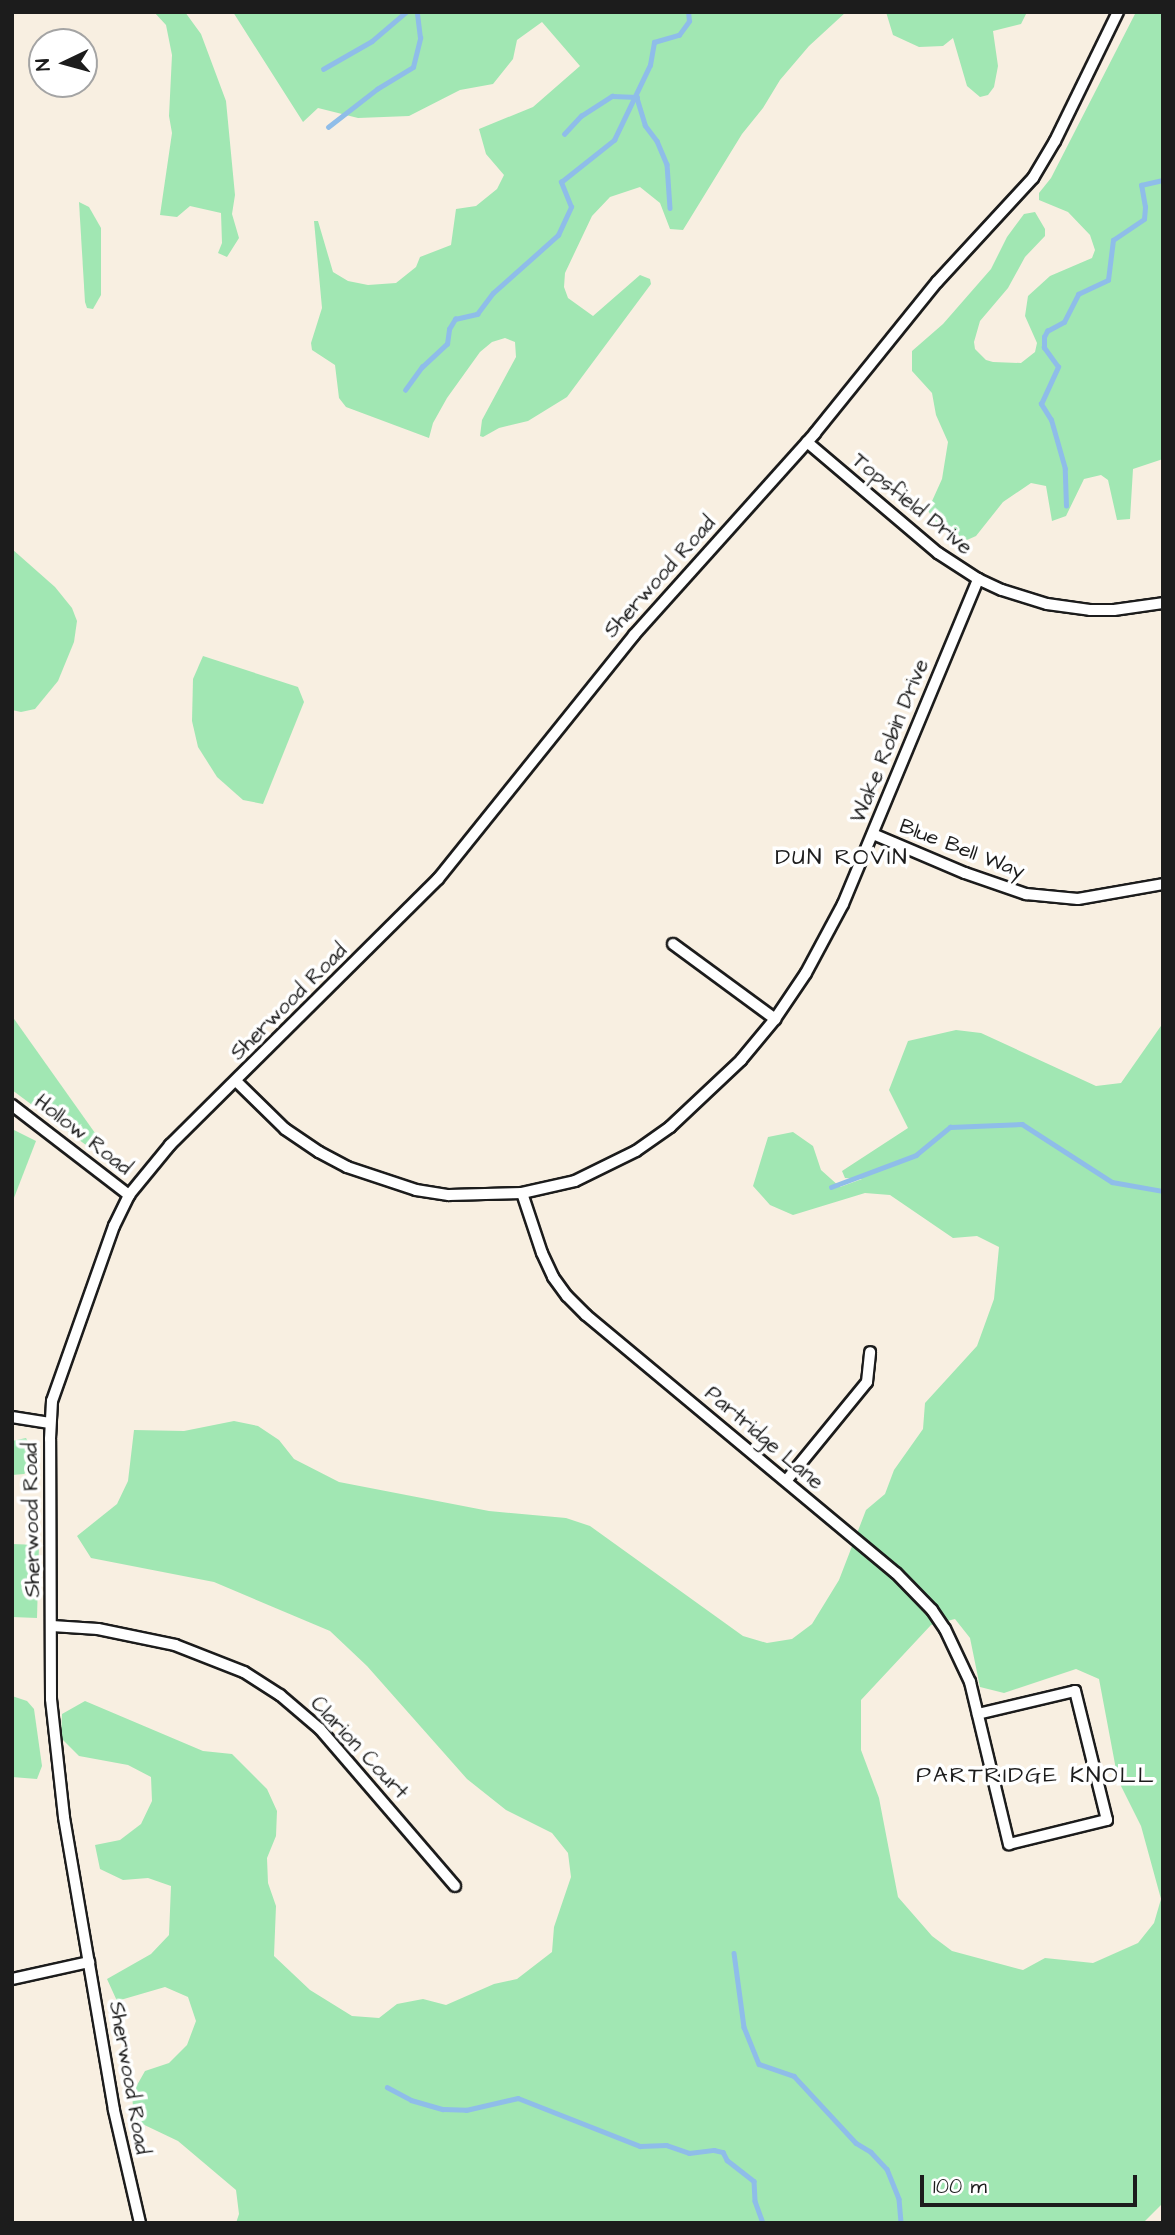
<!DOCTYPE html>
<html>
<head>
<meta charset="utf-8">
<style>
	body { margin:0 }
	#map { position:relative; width:1175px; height:2235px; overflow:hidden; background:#f8efe1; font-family:"Architects Daughter",sans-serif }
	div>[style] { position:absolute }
	.green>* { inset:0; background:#a1e7b3 }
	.stream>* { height:4.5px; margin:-2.25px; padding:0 2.25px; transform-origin:2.25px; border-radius:2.25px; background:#8fbde9 }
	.roads { filter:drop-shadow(2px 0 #1c1c1c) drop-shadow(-2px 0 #1c1c1c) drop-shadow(0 2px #1c1c1c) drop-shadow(0 -2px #1c1c1c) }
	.minor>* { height:10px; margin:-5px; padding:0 5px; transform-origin:5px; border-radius:5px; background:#fff }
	span { translate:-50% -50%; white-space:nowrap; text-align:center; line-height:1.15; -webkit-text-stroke:7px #fff; paint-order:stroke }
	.street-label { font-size:21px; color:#1c1c1c }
	.neighbourhood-label { font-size:23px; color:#1c1c1c; letter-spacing:2px }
	.frame { position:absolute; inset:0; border:14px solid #1c1c1c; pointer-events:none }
	.north { position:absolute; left:28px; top:28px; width:70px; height:70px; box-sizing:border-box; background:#fff; border:2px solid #a4a4a4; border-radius:50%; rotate:265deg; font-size:19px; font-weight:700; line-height:28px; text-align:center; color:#1c1c1c }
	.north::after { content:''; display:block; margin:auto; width:24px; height:32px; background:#1c1c1c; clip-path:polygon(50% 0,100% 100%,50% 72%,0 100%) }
	.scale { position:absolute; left:920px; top:2175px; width:217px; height:32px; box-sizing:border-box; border:4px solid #1c1c1c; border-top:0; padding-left:9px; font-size:21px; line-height:24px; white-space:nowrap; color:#1c1c1c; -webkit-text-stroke:5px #fff; paint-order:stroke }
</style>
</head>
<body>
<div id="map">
	<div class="green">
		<div style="clip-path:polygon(154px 12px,185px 12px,201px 34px,226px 101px,235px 195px,232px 214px,239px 238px,227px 257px,218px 253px,222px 243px,221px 213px,190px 206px,177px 217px,160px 215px,172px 133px,169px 116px,172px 55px,166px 25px)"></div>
		<div style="clip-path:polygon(233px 12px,846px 12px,809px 46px,780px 80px,763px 108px,742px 134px,683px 230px,670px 229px,660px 203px,640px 187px,610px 197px,592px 216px,565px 273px,564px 287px,568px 298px,593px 316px,640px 275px,650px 279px,651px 284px,567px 397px,528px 421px,499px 428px,483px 437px,480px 436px,482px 420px,516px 357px,515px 342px,505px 338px,492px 342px,480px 352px,447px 398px,433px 423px,429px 438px,346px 407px,339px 398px,335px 365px,312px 350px,311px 343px,322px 308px,314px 221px,318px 221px,333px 272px,348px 281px,368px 285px,396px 283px,416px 267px,420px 257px,451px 245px,456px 209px,476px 206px,497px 189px,504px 175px,486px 154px,479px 129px,533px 107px,580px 66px,542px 22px,517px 40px,513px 59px,493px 84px,460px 90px,409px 116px,358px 118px,318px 108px,303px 122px)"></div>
		<div style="clip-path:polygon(886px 12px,1027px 12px,1021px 24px,993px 31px,998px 66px,994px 87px,988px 95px,980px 97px,967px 86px,953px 38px,943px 46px,919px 47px,893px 35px)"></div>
		<div style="clip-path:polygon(1136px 12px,1163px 12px,1163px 459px,1133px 469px,1130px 519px,1117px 520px,1108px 480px,1101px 475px,1084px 479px,1066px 516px,1052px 521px,1046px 486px,1031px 483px,1003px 502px,976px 536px,967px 540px,934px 522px,928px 510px,942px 479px,948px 442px,936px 415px,932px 393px,912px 371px,912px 351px,943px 324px,991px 269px,1007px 237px,1024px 214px,1035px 212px,1045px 229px,1045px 236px,1025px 257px,1008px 288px,980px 321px,974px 342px,975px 349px,986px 360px,993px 362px,1021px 363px,1035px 352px,1037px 343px,1025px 316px,1028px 296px,1050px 276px,1092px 258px,1095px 250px,1090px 235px,1068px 212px,1039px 200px,1039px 193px,1051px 178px)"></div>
		<div style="clip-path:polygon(79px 202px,89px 207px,101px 228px,101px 295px,93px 309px,87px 308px,85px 302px)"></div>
		<div style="clip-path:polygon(12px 549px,55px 587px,72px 608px,77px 621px,74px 642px,58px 681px,35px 709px,21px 712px,12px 710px)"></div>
		<div style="clip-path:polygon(203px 656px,298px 687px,304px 702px,263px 804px,243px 800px,217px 777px,198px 747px,192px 721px,193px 679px)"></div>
		<div style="clip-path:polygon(12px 1016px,95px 1133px,90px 1148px,12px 1090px)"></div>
		<div style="clip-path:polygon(evenodd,1163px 1023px,1163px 2203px,1143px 2223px,236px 2223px,239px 2214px,236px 2190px,178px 2141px,134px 2120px,132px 2094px,145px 2071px,169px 2063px,187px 2045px,196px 2021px,188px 1997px,165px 1987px,117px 2001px,107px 1979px,151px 1954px,169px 1935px,171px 1886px,148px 1878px,123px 1880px,100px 1869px,95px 1845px,120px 1840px,141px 1824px,152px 1801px,151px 1777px,128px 1765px,79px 1756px,61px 1738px,62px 1714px,85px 1701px,203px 1751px,232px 1754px,267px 1789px,277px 1811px,276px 1836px,267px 1858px,268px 1883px,276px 1906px,274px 1956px,310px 1990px,352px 2016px,379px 2018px,397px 2004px,423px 1999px,446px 2005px,494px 1984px,517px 1979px,552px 1952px,554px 1927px,571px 1877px,568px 1853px,552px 1833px,506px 1810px,467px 1779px,367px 1666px,330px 1631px,214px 1582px,91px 1558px,77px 1536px,117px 1504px,128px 1481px,134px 1430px,184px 1431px,234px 1421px,258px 1426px,279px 1440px,294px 1459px,339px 1482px,489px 1511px,566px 1518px,590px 1526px,743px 1636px,767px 1643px,792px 1639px,812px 1624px,839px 1580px,866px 1510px,885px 1494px,894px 1470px,923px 1429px,925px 1403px,977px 1346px,994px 1299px,999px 1247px,977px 1236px,953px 1238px,890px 1195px,865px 1193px,793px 1215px,770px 1205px,753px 1186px,768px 1137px,793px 1132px,813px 1146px,821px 1170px,840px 1187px,862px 1179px,845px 1178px,842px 1171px,908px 1128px,889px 1090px,908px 1041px,956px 1030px,981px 1033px,1096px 1086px,1121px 1083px,1163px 1023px,955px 1619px,970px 1638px,980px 1687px,1004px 1693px,1076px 1669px,1099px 1679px,1118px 1780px,1141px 1826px,1161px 1899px,1154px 1923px,1138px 1943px,1093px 1963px,1045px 1958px,1023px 1970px,952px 1951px,932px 1936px,898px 1897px,879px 1798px,861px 1750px,861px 1700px,931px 1625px,955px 1619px)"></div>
		<div style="clip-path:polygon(12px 1129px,36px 1141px,12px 1203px)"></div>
		<div style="clip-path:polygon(26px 1438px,31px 1447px,33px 1466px,24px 1474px,12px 1475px,12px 1441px)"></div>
		<div style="clip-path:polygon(12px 1544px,39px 1545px,37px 1618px,12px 1617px)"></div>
		<div style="clip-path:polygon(12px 1696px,27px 1701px,34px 1709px,42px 1766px,37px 1779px,12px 1777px)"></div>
	</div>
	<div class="stream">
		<div style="left:323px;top:69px;width:56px;rotate:-29.7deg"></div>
		<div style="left:372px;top:41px;width:45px;rotate:-40.5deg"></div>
		<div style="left:637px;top:98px;width:28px;rotate:73deg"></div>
		<div style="left:645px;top:125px;width:20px;rotate:53deg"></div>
		<div style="left:657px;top:141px;width:25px;rotate:67deg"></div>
		<div style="left:667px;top:164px;width:44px;rotate:86.1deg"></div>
		<div style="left:328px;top:127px;width:62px;rotate:-37.8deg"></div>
		<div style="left:377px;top:89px;width:42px;rotate:-31.4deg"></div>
		<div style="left:413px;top:67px;width:30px;rotate:-76deg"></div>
		<div style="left:420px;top:38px;width:26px;rotate:-97deg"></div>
		<div style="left:564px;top:134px;width:25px;rotate:-47deg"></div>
		<div style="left:581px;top:116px;width:37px;rotate:-33deg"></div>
		<div style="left:612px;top:96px;width:25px;rotate:2deg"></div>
		<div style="left:405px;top:390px;width:29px;rotate:-54deg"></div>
		<div style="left:422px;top:367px;width:34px;rotate:-43deg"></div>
		<div style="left:447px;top:344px;width:15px;rotate:-82deg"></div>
		<div style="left:449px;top:329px;width:12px;rotate:-59deg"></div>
		<div style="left:455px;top:319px;width:23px;rotate:-13deg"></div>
		<div style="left:477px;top:314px;width:26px;rotate:-53deg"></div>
		<div style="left:493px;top:293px;width:87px;rotate:-41.7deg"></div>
		<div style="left:558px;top:235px;width:31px;rotate:-65deg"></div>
		<div style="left:571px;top:207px;width:27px;rotate:-112deg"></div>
		<div style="left:561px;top:182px;width:68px;rotate:-38.4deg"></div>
		<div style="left:614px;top:140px;width:83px;rotate:-64.4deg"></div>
		<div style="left:650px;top:65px;width:23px;rotate:-80deg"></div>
		<div style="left:654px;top:42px;width:26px;rotate:-16deg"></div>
		<div style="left:679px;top:35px;width:17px;rotate:-54deg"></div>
		<div style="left:689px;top:21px;width:9px;rotate:-96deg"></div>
		<div style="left:1066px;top:506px;width:37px;rotate:-92deg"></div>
		<div style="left:1065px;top:469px;width:51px;rotate:-105.9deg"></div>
		<div style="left:1051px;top:420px;width:19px;rotate:-122deg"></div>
		<div style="left:1041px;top:404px;width:41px;rotate:-65.3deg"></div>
		<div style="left:1058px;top:367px;width:24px;rotate:-126deg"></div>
		<div style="left:1044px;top:348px;width:11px;rotate:-90deg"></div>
		<div style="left:1044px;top:337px;width:7px;rotate:-63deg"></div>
		<div style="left:1047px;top:331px;width:19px;rotate:-28deg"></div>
		<div style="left:1064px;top:322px;width:31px;rotate:-63deg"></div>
		<div style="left:1078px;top:294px;width:33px;rotate:-25deg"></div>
		<div style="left:1108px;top:280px;width:40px;rotate:-82.9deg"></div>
		<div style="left:1113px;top:240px;width:37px;rotate:-34deg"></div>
		<div style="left:1144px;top:219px;width:12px;rotate:-85deg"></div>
		<div style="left:1145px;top:207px;width:22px;rotate:-100deg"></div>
		<div style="left:1141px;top:185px;width:23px;rotate:-13deg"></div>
		<div style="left:831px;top:1187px;width:91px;rotate:-20.6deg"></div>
		<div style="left:916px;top:1155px;width:44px;rotate:-39.5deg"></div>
		<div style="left:950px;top:1127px;width:72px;rotate:-2.4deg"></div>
		<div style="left:1022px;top:1124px;width:107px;rotate:32.8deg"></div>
		<div style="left:1112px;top:1182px;width:52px;rotate:10deg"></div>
		<div style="left:734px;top:1953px;width:75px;rotate:82.3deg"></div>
		<div style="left:744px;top:2027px;width:40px;rotate:68deg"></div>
		<div style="left:759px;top:2064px;width:37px;rotate:19deg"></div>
		<div style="left:794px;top:2076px;width:91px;rotate:47.2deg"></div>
		<div style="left:856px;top:2143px;width:17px;rotate:31deg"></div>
		<div style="left:871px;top:2152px;width:23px;rotate:47deg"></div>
		<div style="left:887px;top:2169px;width:32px;rotate:68deg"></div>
		<div style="left:899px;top:2199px;width:24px;rotate:85deg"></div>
		<div style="left:387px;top:2087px;width:27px;rotate:28deg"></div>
		<div style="left:411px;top:2100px;width:33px;rotate:16deg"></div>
		<div style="left:443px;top:2109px;width:23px;rotate:2deg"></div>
		<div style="left:466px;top:2110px;width:53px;rotate:-13deg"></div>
		<div style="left:518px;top:2098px;width:131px;rotate:21.5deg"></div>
		<div style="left:640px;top:2146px;width:26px;rotate:-2deg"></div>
		<div style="left:666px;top:2145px;width:24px;rotate:19deg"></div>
		<div style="left:689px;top:2153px;width:25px;rotate:-7deg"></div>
		<div style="left:714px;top:2150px;width:9px;rotate:13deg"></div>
		<div style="left:723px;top:2152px;width:9px;rotate:63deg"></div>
		<div style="left:727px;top:2160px;width:34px;rotate:38deg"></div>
		<div style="left:754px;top:2181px;width:20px;rotate:87deg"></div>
		<div style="left:755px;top:2201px;width:23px;rotate:70deg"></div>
	</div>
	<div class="roads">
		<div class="minor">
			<div style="left:807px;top:442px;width:172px;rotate:40.3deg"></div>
			<div style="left:938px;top:553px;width:48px;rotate:33deg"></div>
			<div style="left:978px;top:579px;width:26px;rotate:25deg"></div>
			<div style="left:1002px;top:590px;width:47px;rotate:17.3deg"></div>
			<div style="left:1047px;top:604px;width:43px;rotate:7.9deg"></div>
			<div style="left:1090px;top:610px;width:24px"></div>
			<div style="left:1114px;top:610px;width:49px;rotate:-8.1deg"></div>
			<div style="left:873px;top:834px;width:100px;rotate:23deg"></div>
			<div style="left:965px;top:873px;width:65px;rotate:19deg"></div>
			<div style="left:1026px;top:894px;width:52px;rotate:5.5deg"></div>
			<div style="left:1078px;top:899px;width:86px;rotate:-10deg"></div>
			<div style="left:673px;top:944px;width:127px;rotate:36.3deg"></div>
			<div style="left:236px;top:1081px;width:69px;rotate:44.4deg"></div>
			<div style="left:285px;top:1129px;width:41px;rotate:34.1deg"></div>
			<div style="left:319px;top:1152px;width:32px;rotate:28deg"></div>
			<div style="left:347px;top:1167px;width:73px;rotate:18.4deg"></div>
			<div style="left:416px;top:1190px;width:33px;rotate:9deg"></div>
			<div style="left:449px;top:1195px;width:73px;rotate:-1.6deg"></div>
			<div style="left:522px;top:1193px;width:54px;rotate:-12.8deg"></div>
			<div style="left:575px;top:1181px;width:68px;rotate:-26.2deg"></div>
			<div style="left:636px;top:1151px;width:42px;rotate:-35.2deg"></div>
			<div style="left:670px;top:1127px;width:98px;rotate:-43.3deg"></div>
			<div style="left:741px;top:1060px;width:53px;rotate:-50.3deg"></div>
			<div style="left:775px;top:1019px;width:55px;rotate:-56deg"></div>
			<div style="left:806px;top:973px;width:78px;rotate:-61.8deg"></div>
			<div style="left:843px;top:904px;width:352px;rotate:-67.4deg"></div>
			<div style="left:12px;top:1105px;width:148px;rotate:37.6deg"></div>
			<div style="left:522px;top:1193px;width:63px;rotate:71.6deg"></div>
			<div style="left:542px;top:1253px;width:26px;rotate:65deg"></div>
			<div style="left:553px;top:1277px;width:24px;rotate:54deg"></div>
			<div style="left:567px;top:1296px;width:27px;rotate:45deg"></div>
			<div style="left:586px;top:1315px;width:403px;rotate:39.8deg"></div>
			<div style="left:896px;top:1573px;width:52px;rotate:45.8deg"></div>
			<div style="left:932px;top:1610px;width:23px;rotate:56deg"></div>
			<div style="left:945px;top:1629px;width:59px;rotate:64.7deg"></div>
			<div style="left:970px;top:1682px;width:167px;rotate:76.5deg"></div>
			<div style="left:1009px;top:1844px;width:101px;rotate:-13.8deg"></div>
			<div style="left:1107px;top:1820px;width:133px;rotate:-103.9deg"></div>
			<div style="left:1075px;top:1691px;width:100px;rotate:166.7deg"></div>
			<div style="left:12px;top:1417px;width:38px;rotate:9deg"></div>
			<div style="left:786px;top:1481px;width:128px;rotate:-50.7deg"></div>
			<div style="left:867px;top:1382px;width:30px;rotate:-84deg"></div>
			<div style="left:52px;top:1626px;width:46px;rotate:3.7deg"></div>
			<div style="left:98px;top:1629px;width:79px;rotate:11.7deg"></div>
			<div style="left:175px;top:1645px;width:74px;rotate:21.4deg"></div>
			<div style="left:244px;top:1672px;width:43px;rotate:32.6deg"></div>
			<div style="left:280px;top:1695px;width:52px;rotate:40.4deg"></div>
			<div style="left:320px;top:1729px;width:207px;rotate:49.3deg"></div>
			<div style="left:12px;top:1979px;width:79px;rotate:-12.4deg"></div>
			<div style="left:140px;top:2223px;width:116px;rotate:-103deg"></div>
			<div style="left:114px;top:2110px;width:297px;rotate:-99.7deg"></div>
			<div style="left:64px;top:1817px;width:119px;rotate:-96.3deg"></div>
			<div style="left:51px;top:1699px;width:260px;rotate:-90.2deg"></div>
			<div style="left:50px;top:1439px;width:38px;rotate:-87deg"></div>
			<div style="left:52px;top:1401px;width:186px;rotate:-70.5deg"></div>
			<div style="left:114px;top:1226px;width:34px;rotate:-64deg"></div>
			<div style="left:129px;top:1195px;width:65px;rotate:-50.6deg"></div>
			<div style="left:170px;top:1145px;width:378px;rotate:-44.8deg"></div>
			<div style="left:438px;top:879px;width:313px;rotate:-51.2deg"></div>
			<div style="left:634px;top:635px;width:271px;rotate:-48.1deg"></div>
			<div style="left:815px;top:433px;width:194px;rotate:-51.1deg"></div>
			<div style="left:937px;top:282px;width:142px;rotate:-47.3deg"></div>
			<div style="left:1033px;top:178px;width:43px;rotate:-59.3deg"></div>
			<div style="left:1055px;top:141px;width:144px;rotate:-64deg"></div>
		</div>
	</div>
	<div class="street-label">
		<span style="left:912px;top:504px;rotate:39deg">Topsfield Drive</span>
		<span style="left:660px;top:577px;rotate:-48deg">Sherwood Road</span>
		<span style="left:890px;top:741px;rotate:-68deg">Wake Robin Drive</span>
		<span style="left:962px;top:849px;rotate:21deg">Blue Bell Way</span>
		<span style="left:289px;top:1002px;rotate:-45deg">Sherwood Road</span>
		<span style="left:83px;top:1135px;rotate:38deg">Hollow Road</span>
		<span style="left:764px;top:1438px;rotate:40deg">Partridge Lane</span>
		<span style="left:32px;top:1520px;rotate:-91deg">Sherwood Road</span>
		<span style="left:359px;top:1748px;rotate:47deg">Clarion Court</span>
		<span style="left:129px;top:2078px;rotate:80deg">Sherwood Road</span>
	</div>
	<div class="neighbourhood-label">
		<span style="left:842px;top:857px">DUN ROVIN</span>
		<span style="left:1036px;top:1775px">PARTRIDGE KNOLL</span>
	</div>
	<div class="frame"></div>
	<div class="north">N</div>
	<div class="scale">100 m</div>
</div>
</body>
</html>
